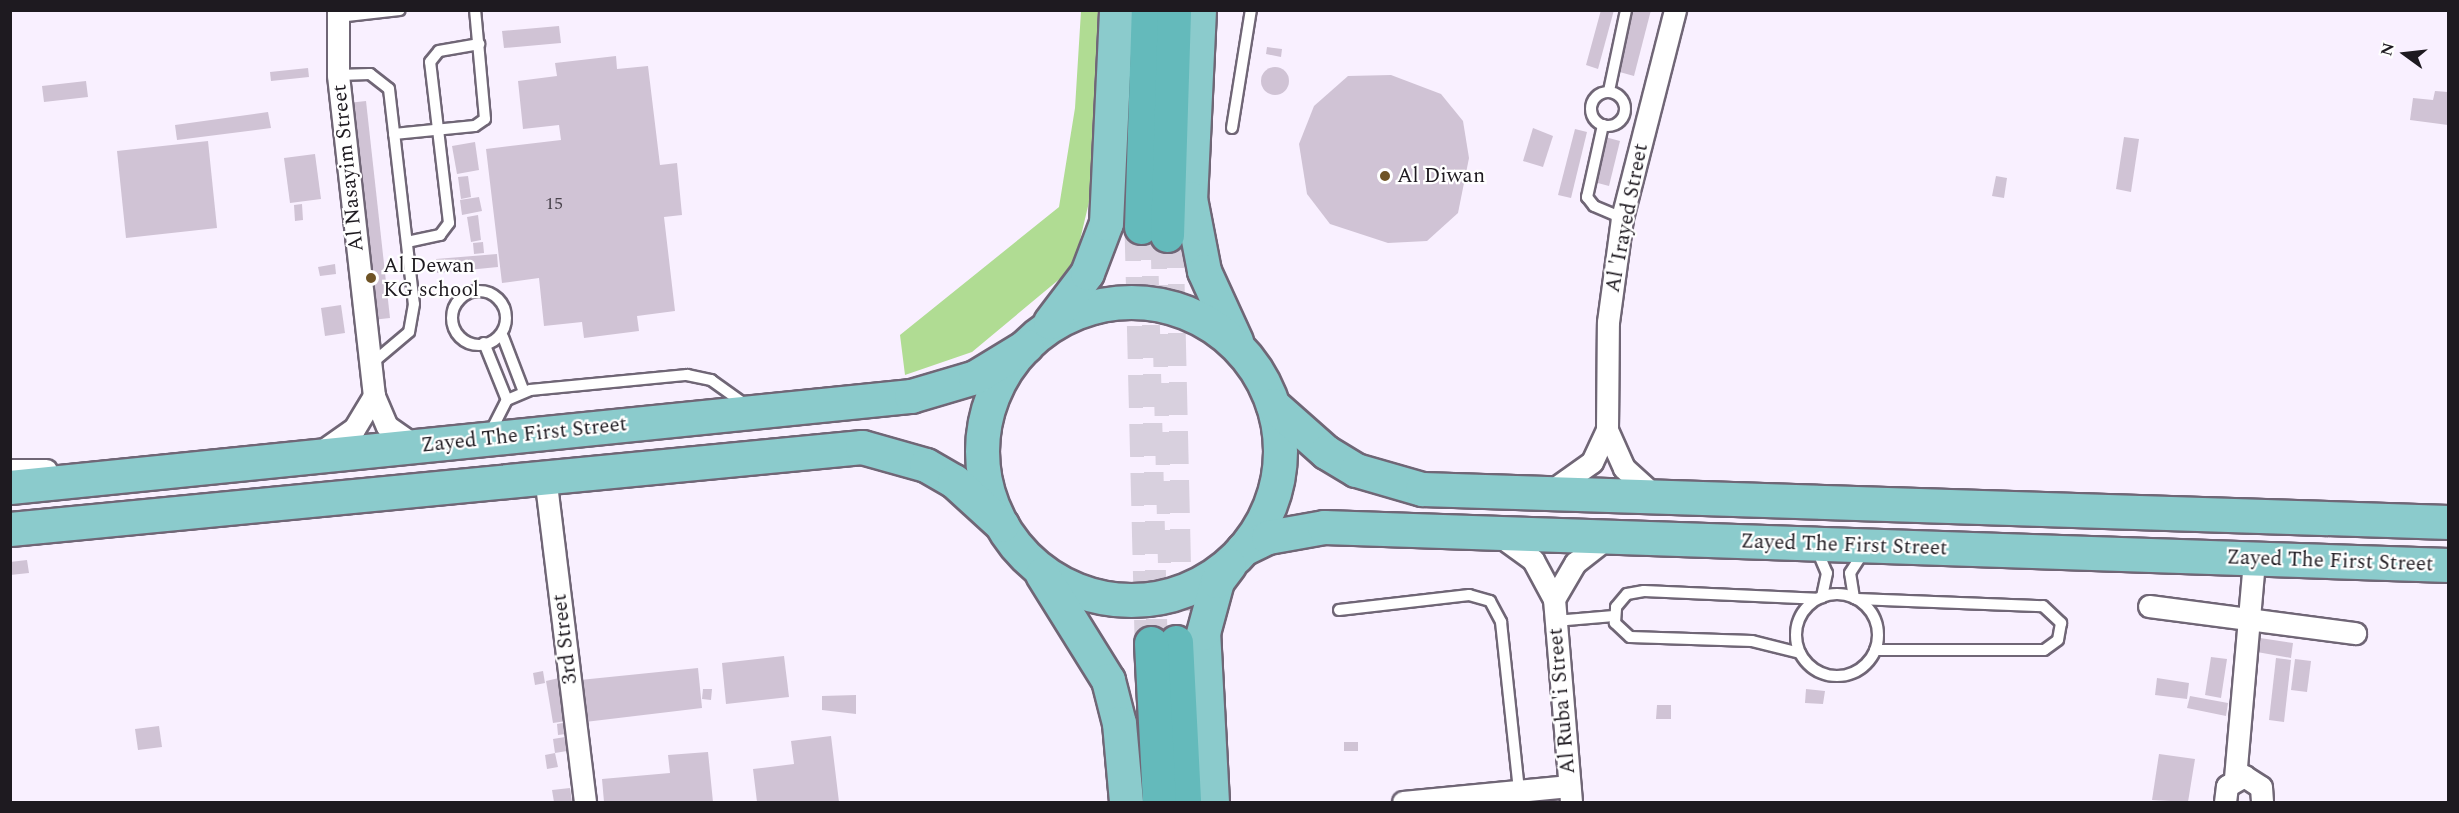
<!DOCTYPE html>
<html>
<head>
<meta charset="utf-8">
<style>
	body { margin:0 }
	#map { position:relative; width:2459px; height:813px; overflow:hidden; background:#f9f0ff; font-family:Spectral,serif }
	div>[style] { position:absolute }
	.green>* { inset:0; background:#b0dc93 }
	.building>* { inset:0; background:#d0c3d5 }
	.round { border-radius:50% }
	.trunk-tunnel>* { height:33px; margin-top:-16.5px; transform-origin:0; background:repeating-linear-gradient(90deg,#d8d0de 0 33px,transparent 0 49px) }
	.roads { filter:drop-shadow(2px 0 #706676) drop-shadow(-2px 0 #706676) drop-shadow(0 2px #706676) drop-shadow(0 -2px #706676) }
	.service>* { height:10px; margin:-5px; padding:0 5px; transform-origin:5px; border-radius:5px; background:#fff }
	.service>.ring { margin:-5px; padding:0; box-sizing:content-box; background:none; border:10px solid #fff; border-radius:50% }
	.minor>* { height:21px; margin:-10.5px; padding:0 10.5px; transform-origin:10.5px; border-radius:10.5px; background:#fff }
	.primary>* { height:33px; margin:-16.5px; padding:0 16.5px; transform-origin:16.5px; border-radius:16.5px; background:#8bcbcc }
	.primary>.ring { margin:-16.5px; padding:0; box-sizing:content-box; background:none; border:33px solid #8bcbcc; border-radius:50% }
	.trunk>* { height:33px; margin:-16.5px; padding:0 16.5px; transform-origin:16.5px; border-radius:16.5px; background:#64babb }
	.dots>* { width:16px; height:16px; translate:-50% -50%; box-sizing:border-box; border:3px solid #fff; border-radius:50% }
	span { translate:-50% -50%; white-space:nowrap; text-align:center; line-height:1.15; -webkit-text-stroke:4.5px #fff; paint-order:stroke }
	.number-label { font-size:18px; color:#4a444d }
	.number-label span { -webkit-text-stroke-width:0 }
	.street-label { font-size:21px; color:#1e1a20 }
	.poi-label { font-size:21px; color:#1e1a20 }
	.left { translate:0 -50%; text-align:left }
	.frame { position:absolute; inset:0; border:12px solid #1e1a20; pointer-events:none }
	.north { position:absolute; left:2375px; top:24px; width:60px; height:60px; -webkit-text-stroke:4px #fff; paint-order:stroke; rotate:285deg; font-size:16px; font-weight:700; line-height:24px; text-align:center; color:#1e1a20 }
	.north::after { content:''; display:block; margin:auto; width:21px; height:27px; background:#1e1a20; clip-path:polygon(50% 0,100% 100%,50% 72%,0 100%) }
</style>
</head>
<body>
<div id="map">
	<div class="green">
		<div style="clip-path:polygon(1081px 11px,1098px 11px,1089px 202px,1076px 257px,1062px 277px,972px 352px,905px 375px,900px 335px,1059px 207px,1075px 108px)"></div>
	</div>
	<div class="building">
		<div style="clip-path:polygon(1601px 10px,1614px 10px,1598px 69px,1586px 65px)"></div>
		<div style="clip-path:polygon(1632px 10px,1651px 10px,1634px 76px,1616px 71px)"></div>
		<div style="clip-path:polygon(559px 26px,561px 43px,504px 48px,502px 31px)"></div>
		<div style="clip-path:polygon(1267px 47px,1282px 49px,1281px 57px,1266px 54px)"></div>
		<div style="clip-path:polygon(616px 56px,617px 69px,648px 66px,660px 165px,677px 163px,682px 215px,664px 217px,675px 311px,637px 316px,639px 331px,584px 338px,582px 322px,544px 326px,539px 278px,502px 283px,486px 149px,561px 140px,559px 125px,523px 129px,518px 81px,557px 76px,555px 63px)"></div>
		<div class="round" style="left:1261px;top:67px;width:28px;height:28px"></div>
		<div style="clip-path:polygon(308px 68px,309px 77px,271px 81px,270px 72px)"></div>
		<div style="clip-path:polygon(1391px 75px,1441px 94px,1463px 121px,1469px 158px,1458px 213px,1427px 241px,1388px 243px,1330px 224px,1307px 194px,1299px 144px,1314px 106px,1348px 76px)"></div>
		<div style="clip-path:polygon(86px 81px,88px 97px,44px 102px,42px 86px)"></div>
		<div style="clip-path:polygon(2435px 91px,2448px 92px,2448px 125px,2410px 120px,2413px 98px,2433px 100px)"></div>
		<div style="clip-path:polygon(366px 101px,390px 318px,372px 320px,348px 103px)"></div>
		<div style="clip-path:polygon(268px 112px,271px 128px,177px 140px,175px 125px)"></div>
		<div style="clip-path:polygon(1533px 128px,1553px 136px,1543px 167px,1523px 161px)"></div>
		<div style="clip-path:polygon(1575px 129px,1587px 132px,1571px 198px,1558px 195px)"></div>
		<div style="clip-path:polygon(1605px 137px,1620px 141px,1609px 186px,1594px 182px)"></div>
		<div style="clip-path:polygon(2124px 137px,2139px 139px,2131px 192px,2116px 189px)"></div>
		<div style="clip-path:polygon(208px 141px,217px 228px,126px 238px,117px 151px)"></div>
		<div style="clip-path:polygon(475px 142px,479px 170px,457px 174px,452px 146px)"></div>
		<div style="clip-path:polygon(315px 154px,321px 199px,290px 203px,284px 158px)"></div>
		<div style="clip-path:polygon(468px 176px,471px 197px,461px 199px,458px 177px)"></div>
		<div style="clip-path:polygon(1996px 176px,2007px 178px,2004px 198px,1992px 196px)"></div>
		<div style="clip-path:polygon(479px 197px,482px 211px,462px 215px,460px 200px)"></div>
		<div style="clip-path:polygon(302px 204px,303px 220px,295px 221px,294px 205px)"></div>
		<div style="clip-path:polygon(478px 215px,481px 240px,471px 242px,467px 217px)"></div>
		<div style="clip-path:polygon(483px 242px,484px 253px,474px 254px,473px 243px)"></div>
		<div style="clip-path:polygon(497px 254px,498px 267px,437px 273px,436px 259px)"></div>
		<div style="clip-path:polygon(335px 264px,336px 274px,320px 276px,318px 267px)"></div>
		<div style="clip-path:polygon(341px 305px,345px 333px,325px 336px,321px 308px)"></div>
		<div style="clip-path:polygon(27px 560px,29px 573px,10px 575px,10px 562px)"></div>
		<div style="clip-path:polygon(2260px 638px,2293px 643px,2291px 658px,2257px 652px)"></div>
		<div style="clip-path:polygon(784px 656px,789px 697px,726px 704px,722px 663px)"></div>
		<div style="clip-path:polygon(2211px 657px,2227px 659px,2221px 698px,2205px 695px)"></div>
		<div style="clip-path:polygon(2276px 658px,2291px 660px,2284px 722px,2269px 720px)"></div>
		<div style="clip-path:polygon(2295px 659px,2311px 661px,2307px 692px,2291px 690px)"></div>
		<div style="clip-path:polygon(698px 668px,702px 708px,585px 722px,580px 680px)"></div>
		<div style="clip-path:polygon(543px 671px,545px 683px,535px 685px,533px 673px)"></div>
		<div style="clip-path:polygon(559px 678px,566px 721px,553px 723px,546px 681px)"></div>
		<div style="clip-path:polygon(2157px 678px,2189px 683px,2187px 699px,2155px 695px)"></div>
		<div style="clip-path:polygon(703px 689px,712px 689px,711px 700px,702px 699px)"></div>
		<div style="clip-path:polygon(1806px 689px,1825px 691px,1823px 704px,1805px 703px)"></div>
		<div style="clip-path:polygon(856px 695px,856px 714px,822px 710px,822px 696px)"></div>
		<div style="clip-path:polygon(2190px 696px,2228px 703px,2226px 716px,2187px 708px)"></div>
		<div style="clip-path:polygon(1657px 705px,1671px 705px,1671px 719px,1656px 719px)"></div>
		<div style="clip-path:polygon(573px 721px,574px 733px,558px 735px,557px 724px)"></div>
		<div style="clip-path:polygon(159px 726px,162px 747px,138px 750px,135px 729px)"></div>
		<div style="clip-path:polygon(831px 736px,839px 802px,757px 802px,753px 769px,794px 764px,791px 741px)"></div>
		<div style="clip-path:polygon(565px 737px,567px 751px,555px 753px,558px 767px,547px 769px,545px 755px,555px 753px,553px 739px)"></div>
		<div style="clip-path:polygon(1344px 742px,1358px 742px,1358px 751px,1344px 751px)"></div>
		<div style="clip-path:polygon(708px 752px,713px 802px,604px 802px,602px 779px,670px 773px,668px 755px)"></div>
		<div style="clip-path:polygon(2159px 754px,2195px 759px,2188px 802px,2152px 800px)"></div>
		<div style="clip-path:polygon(570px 788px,572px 802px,554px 802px,552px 790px)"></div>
	</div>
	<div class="trunk-tunnel">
		<div style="left:1141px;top:227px;width:416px;rotate:88.6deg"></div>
		<div style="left:1167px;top:235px;width:407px;rotate:88.7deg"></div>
	</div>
	<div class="roads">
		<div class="service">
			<div style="left:338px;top:17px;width:62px;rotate:-6.4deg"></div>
			<div style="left:338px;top:75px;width:32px;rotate:-2deg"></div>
			<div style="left:370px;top:74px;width:24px;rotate:38deg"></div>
			<div style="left:389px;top:89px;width:216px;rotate:83.4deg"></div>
			<div style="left:414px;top:304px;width:28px;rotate:100deg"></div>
			<div style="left:409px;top:332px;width:50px;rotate:139.9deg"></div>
			<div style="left:1609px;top:91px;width:83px;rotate:-78.1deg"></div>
			<div class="ring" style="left:1591px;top:92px;width:24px;height:24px"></div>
			<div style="left:1603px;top:125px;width:74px;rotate:102.5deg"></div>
			<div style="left:1587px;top:197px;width:11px;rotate:52deg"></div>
			<div style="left:1594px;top:206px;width:30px;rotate:23deg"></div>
			<div style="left:1232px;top:128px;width:120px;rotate:-80.9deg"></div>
			<div style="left:394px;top:134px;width:81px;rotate:-5.6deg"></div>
			<div style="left:475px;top:126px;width:12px;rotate:-35deg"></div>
			<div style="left:485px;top:119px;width:109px;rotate:-95.2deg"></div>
			<div style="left:407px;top:242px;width:34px;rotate:-12deg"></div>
			<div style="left:440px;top:235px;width:15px;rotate:-53deg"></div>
			<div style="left:449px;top:223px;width:162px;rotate:-96.7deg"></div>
			<div style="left:430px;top:62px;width:14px;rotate:-51deg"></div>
			<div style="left:439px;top:51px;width:41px;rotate:-9.9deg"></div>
			<div class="ring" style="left:452px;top:291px;width:44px;height:44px"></div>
			<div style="left:503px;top:337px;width:59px;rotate:69.1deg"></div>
			<div style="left:484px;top:343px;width:61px;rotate:68deg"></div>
			<div style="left:490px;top:433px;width:37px;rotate:-63deg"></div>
			<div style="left:507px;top:400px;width:25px;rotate:-23deg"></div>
			<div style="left:530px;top:390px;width:158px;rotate:-5.5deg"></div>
			<div style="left:687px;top:375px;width:25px;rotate:12deg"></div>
			<div style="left:711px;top:380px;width:43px;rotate:35.5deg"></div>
			<div style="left:1817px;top:550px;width:25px;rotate:67deg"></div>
			<div style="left:1827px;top:573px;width:25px;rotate:102deg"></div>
			<div class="ring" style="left:1796px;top:594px;width:72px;height:72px"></div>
			<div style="left:1854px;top:598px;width:25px;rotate:-99deg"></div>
			<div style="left:1850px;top:573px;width:24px;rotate:-57deg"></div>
			<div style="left:1857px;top:599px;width:186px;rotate:2.2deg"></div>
			<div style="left:2043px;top:606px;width:25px;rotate:43deg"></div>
			<div style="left:2061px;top:623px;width:17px;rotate:100deg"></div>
			<div style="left:2058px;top:640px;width:17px;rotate:144deg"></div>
			<div style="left:2044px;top:650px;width:169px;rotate:180deg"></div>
			<div style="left:1339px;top:610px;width:131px;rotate:-6.6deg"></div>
			<div style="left:1469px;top:595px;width:22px;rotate:16deg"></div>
			<div style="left:1490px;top:601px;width:24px;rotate:62deg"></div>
			<div style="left:1501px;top:622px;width:170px;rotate:83.9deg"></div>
			<div style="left:1555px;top:621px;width:59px;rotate:-4.8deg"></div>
			<div style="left:1800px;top:653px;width:49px;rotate:-166deg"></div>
			<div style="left:1752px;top:641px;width:122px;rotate:-178.1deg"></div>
			<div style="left:1630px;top:637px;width:21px;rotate:-137deg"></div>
			<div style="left:1615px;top:623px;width:16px;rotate:-86deg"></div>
			<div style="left:1616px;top:607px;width:17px;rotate:-50deg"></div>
			<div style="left:1627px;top:594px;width:17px;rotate:-10deg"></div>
			<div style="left:1644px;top:591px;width:173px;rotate:2.6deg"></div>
		</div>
		<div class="minor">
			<div style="left:338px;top:10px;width:65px;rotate:90deg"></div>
			<div style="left:338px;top:75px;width:323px;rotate:83.6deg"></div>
			<div style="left:374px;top:396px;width:33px;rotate:67deg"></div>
			<div style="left:387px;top:426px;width:35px;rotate:35deg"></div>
			<div style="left:322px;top:451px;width:39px;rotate:-35deg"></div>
			<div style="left:354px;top:429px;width:39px;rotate:-59deg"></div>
			<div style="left:10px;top:470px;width:36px"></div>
			<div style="left:545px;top:476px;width:328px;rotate:83deg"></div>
			<div style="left:1551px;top:491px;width:50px;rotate:-35.3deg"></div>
			<div style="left:1592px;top:462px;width:35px;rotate:-65deg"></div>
			<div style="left:1655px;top:496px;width:42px;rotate:-137.9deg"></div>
			<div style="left:1624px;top:468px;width:42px;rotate:-114.1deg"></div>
			<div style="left:1607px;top:430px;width:108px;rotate:-89.5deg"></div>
			<div style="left:1608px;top:322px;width:105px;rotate:-82.3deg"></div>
			<div style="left:1622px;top:218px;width:215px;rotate:-75.7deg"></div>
			<div style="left:1500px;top:536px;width:41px;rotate:36deg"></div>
			<div style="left:1533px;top:560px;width:44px;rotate:61.7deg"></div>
			<div style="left:1554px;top:599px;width:204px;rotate:85.2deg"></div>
			<div style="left:1554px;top:599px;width:42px;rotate:-59.7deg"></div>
			<div style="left:1575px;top:563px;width:41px;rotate:-38deg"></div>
			<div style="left:2149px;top:606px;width:208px;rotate:7.5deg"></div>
			<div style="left:2235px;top:778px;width:220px;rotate:-85deg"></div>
			<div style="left:1403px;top:802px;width:167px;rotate:-5.5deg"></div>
			<div style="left:2225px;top:802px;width:16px;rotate:-83deg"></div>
			<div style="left:2227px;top:786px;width:20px;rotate:-30deg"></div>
			<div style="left:2244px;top:776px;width:20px;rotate:33deg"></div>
			<div style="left:2261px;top:787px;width:15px;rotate:86deg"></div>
		</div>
		<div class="primary">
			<div style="left:1199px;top:10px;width:188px;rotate:92.7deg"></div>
			<div style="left:1190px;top:198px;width:74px;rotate:79.1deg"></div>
			<div style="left:1204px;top:271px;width:77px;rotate:65.4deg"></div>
			<div class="ring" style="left:982px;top:302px;width:265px;height:265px"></div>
			<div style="left:1050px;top:322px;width:61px;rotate:-52.9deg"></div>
			<div style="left:1087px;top:273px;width:53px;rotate:-69.2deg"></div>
			<div style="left:1106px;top:223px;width:213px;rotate:-87.3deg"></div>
			<div style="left:1273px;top:405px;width:71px;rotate:41.6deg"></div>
			<div style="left:1326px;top:452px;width:35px;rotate:31deg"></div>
			<div style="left:1356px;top:470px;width:69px;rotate:16.1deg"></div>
			<div style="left:1422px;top:489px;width:1027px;rotate:1.84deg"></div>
			<div style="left:10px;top:487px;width:906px;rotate:-5.77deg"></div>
			<div style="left:911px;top:396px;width:67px;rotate:-16.5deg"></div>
			<div style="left:975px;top:377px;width:60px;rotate:-31.3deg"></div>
			<div style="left:10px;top:529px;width:856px;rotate:-5.5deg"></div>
			<div style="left:862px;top:447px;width:66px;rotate:15.7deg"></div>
			<div style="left:926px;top:465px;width:32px;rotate:30deg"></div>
			<div style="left:954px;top:481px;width:65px;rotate:42.5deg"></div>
			<div style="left:1243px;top:549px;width:28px;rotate:-26deg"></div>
			<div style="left:1268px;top:537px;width:57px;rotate:-10.1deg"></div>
			<div style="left:1324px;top:527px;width:1125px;rotate:1.94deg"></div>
			<div style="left:1042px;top:574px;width:125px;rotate:58.1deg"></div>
			<div style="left:1108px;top:680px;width:44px;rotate:75.7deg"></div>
			<div style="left:1119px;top:723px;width:79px;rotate:84.9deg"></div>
			<div style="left:1212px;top:802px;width:169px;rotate:-93deg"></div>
			<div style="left:1203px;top:633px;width:54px;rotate:-74.9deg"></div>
			<div style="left:1217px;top:581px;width:20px;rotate:-53deg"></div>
		</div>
		<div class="trunk">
			<div style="left:1141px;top:227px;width:217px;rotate:-88.2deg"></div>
			<div style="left:1167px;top:235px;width:225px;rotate:-88.2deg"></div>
			<div style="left:1176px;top:642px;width:160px;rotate:87.1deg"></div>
			<div style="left:1151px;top:643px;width:159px;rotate:87.1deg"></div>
		</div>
	</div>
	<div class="dots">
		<div style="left:1385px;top:176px;background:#6e5325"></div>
		<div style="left:371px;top:278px;background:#6e5325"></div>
	</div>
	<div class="number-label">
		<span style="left:554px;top:204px">15</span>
	</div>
	<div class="street-label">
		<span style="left:348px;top:168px;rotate:-96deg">Al Nasayim Street</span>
		<span style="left:1627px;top:218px;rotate:-79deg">Al 'Irayed Street</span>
		<span style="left:524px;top:435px;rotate:-6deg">Zayed The First Street</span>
		<span style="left:1844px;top:545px;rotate:2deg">Zayed The First Street</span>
		<span style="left:2330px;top:561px;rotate:2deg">Zayed The First Street</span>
		<span style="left:565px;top:639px;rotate:-97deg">3rd Street</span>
		<span style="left:1562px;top:701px;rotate:-95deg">Al Ruba'i Street</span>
	</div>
	<div class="poi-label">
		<span class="left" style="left:1397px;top:176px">Al Diwan</span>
		<span class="left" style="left:383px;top:278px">Al Dewan<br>KG school</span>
	</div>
	<div class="frame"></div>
	<div class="north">N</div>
</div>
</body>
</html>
